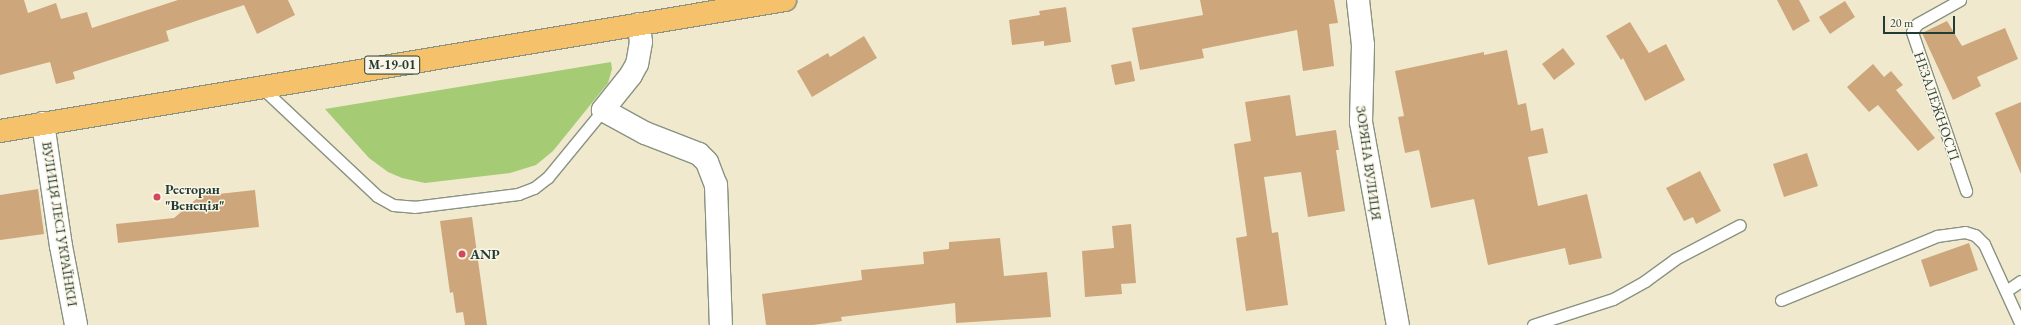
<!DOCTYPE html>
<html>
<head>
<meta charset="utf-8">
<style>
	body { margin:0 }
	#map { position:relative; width:2021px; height:325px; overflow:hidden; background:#f0e9ce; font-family:"EB Garamond",serif }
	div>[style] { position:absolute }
	.green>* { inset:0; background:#a5cb75 }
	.building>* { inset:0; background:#cea67b }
	.roads { filter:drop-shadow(1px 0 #889381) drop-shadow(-1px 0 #889381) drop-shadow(0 1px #889381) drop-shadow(0 -1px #889381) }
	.lane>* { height:11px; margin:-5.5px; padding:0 5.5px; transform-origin:5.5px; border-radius:5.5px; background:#fff }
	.street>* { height:22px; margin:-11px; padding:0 11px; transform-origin:11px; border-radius:11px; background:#fff }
	.primary>* { height:22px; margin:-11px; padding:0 11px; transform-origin:11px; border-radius:11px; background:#f5c16b }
	.dots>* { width:11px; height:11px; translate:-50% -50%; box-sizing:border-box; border:2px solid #fcf5e5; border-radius:50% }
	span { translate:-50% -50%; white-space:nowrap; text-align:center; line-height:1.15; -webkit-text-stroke:3px #fcf5e5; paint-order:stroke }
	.shield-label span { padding:1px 3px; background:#fcf5e5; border:1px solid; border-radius:3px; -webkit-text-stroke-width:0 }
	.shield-label { font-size:13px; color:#1f3d34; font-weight:700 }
	.street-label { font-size:14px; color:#1f3d34 }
	.poi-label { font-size:14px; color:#1f3d34; font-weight:700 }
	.left { translate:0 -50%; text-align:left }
	.scale { position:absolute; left:1883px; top:16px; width:72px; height:18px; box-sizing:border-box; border:2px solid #1f3d34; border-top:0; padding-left:5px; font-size:12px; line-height:14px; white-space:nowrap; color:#1f3d34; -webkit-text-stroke:3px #fcf5e5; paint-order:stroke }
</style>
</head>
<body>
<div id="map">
	<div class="green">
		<div style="clip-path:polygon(611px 62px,612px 69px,608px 83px,553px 151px,536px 165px,510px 173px,425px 183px,402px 178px,388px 172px,369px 158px,325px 109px)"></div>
	</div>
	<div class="building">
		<div style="clip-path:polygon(0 0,24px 0,28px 13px,56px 3px,61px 19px,87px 12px,92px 28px,178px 0,288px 0,295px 15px,257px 34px,244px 5px,166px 31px,169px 41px,73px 72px,75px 79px,56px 84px,50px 62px,0 75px)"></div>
		<div style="clip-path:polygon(1200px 0,1334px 0,1338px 23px,1329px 24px,1334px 66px,1303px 71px,1297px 30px,1202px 49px,1204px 58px,1140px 70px,1132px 28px,1203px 15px)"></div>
		<div style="clip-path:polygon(1777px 0,1799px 0,1810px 21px,1793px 31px)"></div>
		<div style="clip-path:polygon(1845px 1px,1855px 17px,1830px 34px,1819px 17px)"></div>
		<div style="clip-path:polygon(1066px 7px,1071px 42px,1044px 46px,1044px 41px,1012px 45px,1009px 20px,1040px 15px,1039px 11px)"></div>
		<div style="clip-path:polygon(1947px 21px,1962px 46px,2005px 28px,2018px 59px,1977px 77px,1981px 86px,1953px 100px,1922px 33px)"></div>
		<div style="clip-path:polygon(1630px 22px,1649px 53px,1666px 44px,1685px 80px,1645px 101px,1623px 58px,1621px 60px,1606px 36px)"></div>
		<div style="clip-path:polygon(864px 36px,877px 58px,812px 97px,797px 71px,828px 53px,830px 57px)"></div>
		<div style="clip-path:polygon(1563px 48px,1575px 64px,1554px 80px,1542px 64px)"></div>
		<div style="clip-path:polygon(1507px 50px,1518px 105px,1526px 103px,1531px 131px,1543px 128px,1548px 153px,1528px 157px,1538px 206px,1587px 194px,1602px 258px,1569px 265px,1565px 248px,1488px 265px,1474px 199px,1431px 208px,1419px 150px,1405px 153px,1398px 117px,1404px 116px,1395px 71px,1484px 52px,1484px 55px)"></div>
		<div style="clip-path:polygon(1131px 61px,1135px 81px,1115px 85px,1111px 65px)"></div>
		<div style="clip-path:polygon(1873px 64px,1884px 77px,1891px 71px,1903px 85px,1896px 90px,1935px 138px,1918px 151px,1878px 105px,1869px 112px,1847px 87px)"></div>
		<div style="clip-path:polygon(1290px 95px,1296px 136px,1336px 130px,1339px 150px,1336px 150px,1345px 211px,1308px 217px,1301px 172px,1264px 177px,1272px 233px,1278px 232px,1288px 305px,1246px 311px,1236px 238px,1247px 236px,1234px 144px,1251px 141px,1245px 102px)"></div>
		<div style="clip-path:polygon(2021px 102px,2021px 174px,1995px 113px)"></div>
		<div style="clip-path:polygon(1807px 153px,1818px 186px,1784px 197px,1773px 164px)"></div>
		<div style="clip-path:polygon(1700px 171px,1721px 211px,1696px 224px,1693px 217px,1684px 221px,1666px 188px)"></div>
		<div style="clip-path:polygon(38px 189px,44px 234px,0 240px,0 195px)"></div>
		<div style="clip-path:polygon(255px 190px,259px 227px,118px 243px,116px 224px,174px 218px,200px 196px)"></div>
		<div style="clip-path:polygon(472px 217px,487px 325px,465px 325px,463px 312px,456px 313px,453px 292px,450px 293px,440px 221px)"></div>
		<div style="clip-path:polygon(1131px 224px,1136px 283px,1121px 284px,1122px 294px,1085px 297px,1082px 251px,1114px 248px,1112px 226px)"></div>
		<div style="clip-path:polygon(1000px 238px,1004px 276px,1047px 272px,1051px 317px,956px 323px,955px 303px,841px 317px,842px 321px,813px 325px,766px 325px,762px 294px,862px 280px,861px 270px,924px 264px,923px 252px,949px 249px,949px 242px)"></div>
		<div style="clip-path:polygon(1969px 243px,1978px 270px,1930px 287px,1921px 260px)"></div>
	</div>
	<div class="roads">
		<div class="lane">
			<div style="left:1960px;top:0;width:49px;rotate:150.8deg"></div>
			<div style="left:1917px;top:24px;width:9px;rotate:122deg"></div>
			<div style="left:1912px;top:32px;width:168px;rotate:71.2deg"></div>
			<div style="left:261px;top:87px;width:159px;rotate:43.2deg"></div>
			<div style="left:377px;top:196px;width:18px;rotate:29deg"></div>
			<div style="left:393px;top:205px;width:21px;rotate:5deg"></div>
			<div style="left:414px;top:207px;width:105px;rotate:-7.1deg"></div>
			<div style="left:518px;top:194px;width:17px;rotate:-21deg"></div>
			<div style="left:534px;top:188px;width:18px;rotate:-38deg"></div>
			<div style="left:548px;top:177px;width:87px;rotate:-50.6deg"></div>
			<div style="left:2006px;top:291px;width:18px;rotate:-34deg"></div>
			<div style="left:1781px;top:300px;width:169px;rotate:-22.3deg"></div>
			<div style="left:1937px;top:236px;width:28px;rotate:-8deg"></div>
			<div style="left:1965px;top:232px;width:10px;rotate:17deg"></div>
			<div style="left:1975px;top:235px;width:13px;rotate:45deg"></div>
			<div style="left:1984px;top:244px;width:89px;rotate:65.4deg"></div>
			<div style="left:1533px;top:325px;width:84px;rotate:-18deg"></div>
			<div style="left:1613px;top:299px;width:37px;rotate:-29deg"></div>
			<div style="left:1645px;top:281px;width:37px;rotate:-36deg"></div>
			<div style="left:1675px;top:259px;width:73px;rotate:-27.6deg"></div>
		</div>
		<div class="street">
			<div style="left:1358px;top:0;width:45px;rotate:83.7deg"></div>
			<div style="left:1363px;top:45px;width:77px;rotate:91.5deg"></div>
			<div style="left:1361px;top:122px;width:206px;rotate:79.7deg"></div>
			<div style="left:639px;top:24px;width:18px;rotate:84deg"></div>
			<div style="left:641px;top:42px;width:22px;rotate:100deg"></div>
			<div style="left:637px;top:64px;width:13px;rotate:119deg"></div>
			<div style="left:631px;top:75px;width:45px;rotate:128.7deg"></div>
			<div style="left:603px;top:110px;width:48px;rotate:28.7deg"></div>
			<div style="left:645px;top:133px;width:58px;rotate:21.3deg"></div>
			<div style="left:699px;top:154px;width:11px;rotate:45deg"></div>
			<div style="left:707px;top:162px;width:25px;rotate:69deg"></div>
			<div style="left:716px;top:185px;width:140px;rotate:88deg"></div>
			<div style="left:43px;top:123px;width:124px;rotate:81.7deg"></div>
			<div style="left:61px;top:246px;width:80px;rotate:79.2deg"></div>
		</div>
		<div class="primary">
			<div style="left:0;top:131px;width:796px;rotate:-9.47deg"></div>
		</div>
	</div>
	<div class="dots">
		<div style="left:157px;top:197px;background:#d1495b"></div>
		<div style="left:462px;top:254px;background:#d1495b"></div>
	</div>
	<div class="shield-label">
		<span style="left:392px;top:65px">М-19-01</span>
	</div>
	<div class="street-label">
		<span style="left:1937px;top:106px;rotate:71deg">НЕЗАЛЕЖНОСТІ</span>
		<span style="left:1369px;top:163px;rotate:82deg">ЗОРЯНА ВУЛИЦЯ</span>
		<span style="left:60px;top:224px;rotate:81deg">ВУЛИЦЯ ЛЕСІ УКРАЇНКИ</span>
	</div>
	<div class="poi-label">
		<span class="left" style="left:165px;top:197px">Ресторан<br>"Венеція"</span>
		<span class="left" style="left:470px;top:254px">ANP</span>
	</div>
	<div class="scale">20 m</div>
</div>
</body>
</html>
